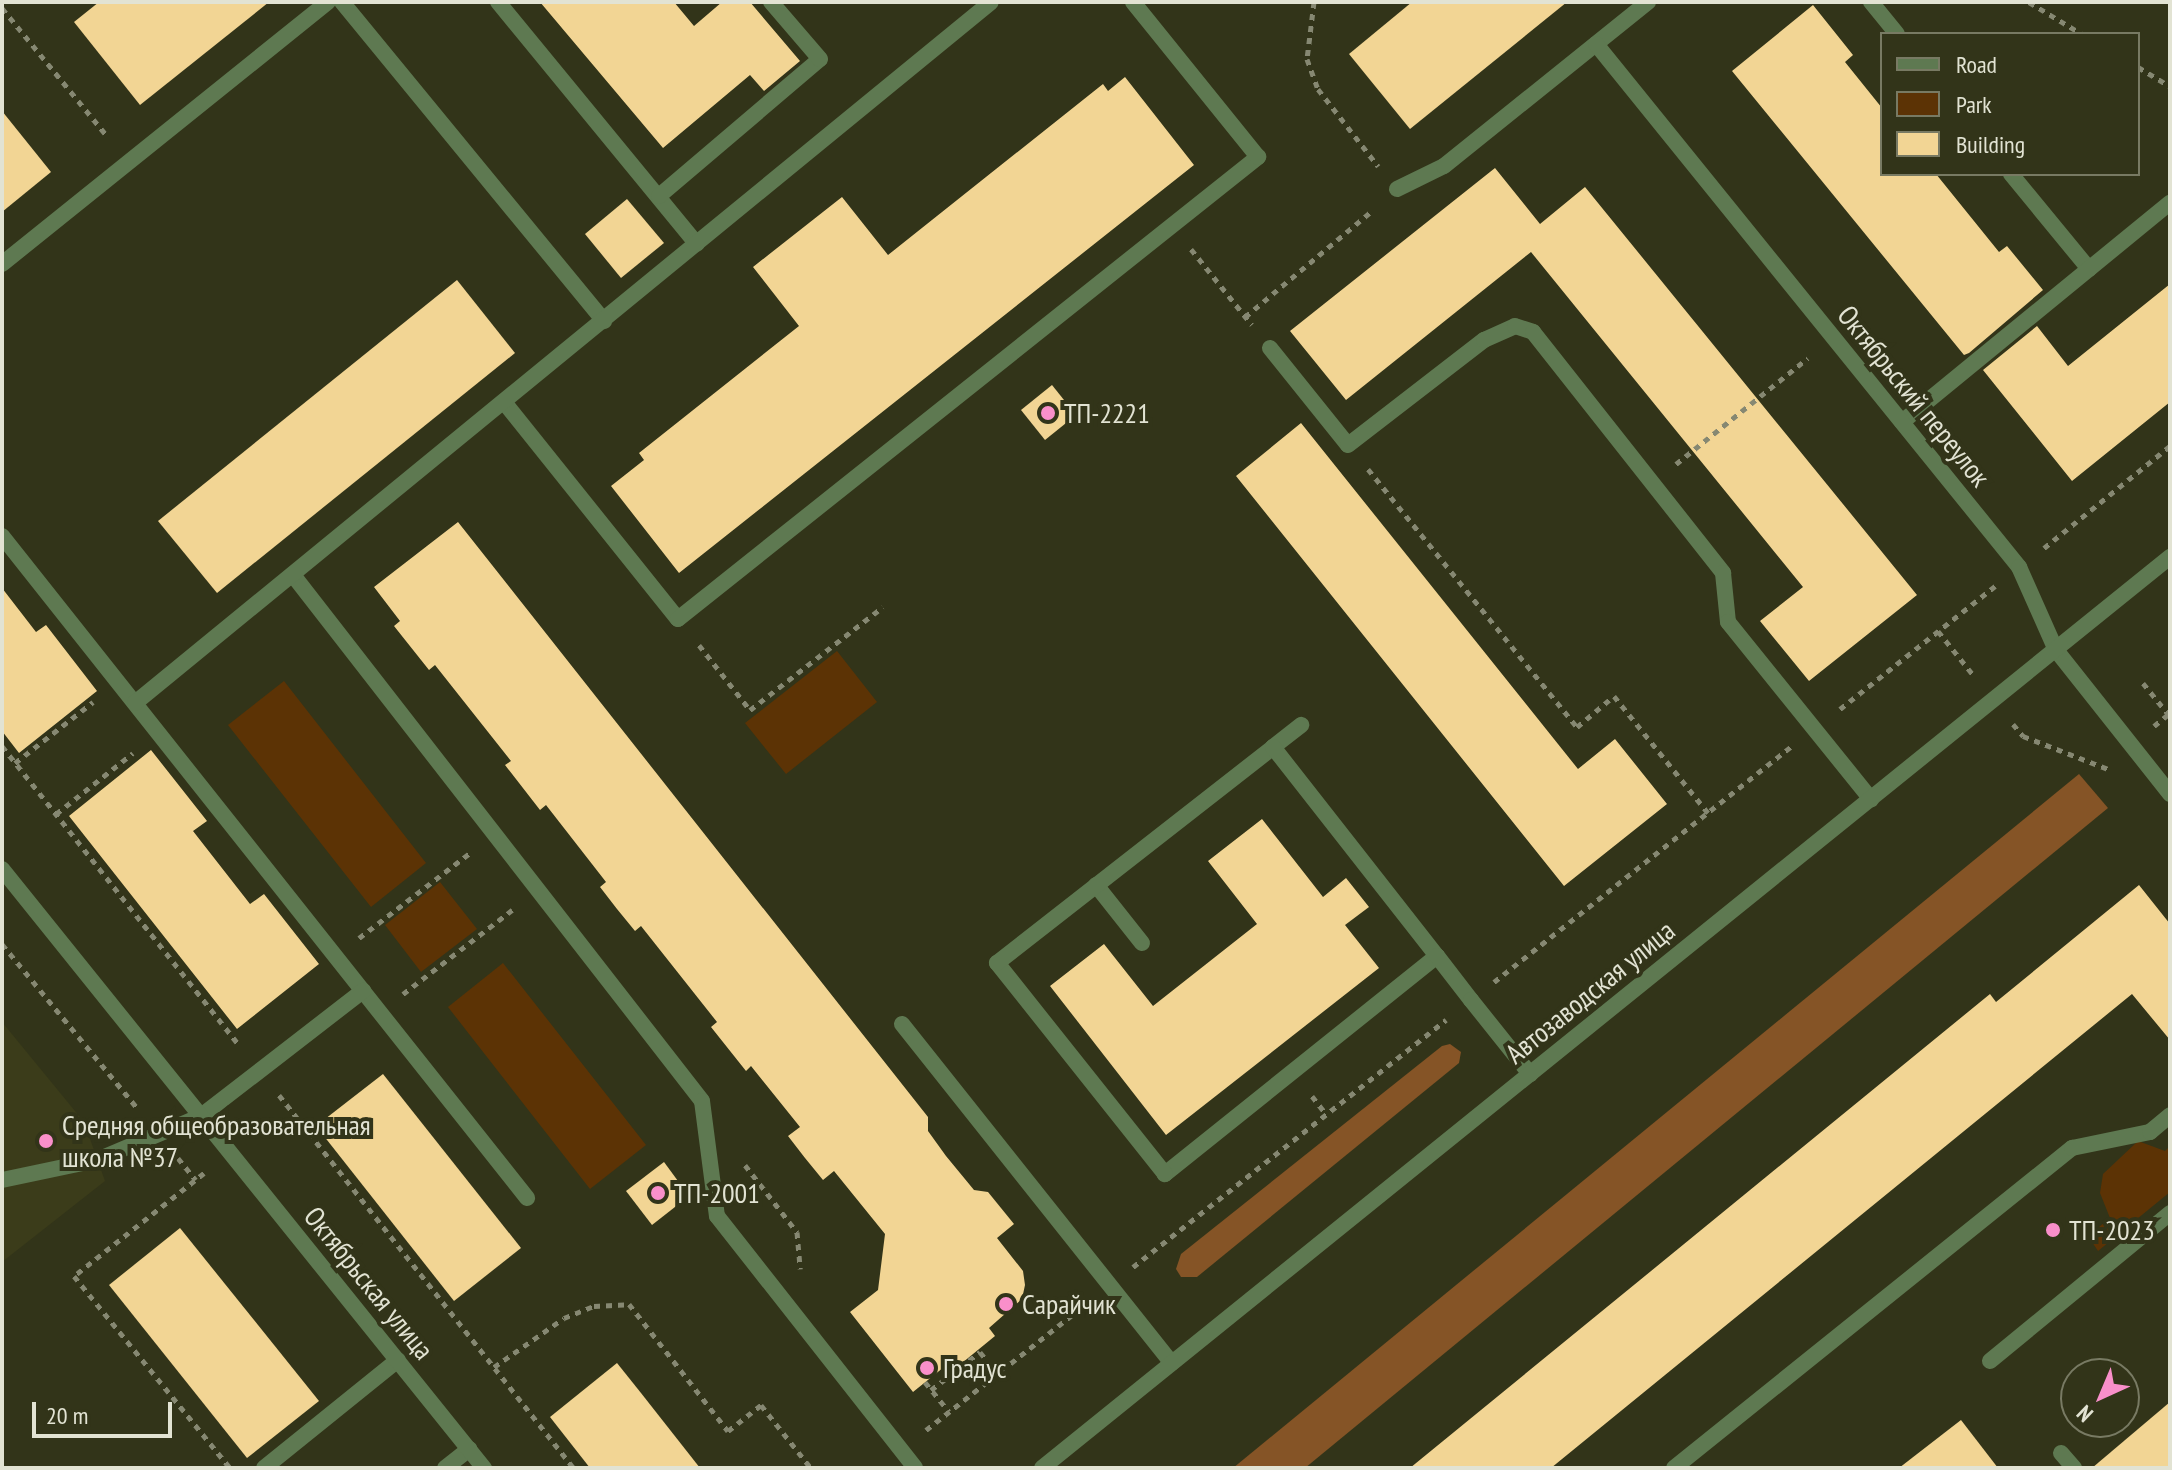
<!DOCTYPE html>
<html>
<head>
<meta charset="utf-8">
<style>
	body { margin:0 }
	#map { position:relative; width:2172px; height:1470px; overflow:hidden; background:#323419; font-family:"PT Sans Narrow",sans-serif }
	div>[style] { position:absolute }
	.built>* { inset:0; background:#3b3c1a }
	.green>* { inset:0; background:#5c3305 }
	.forest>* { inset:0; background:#855426 }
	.building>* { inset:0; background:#f2d594 }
	.path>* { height:5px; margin-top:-2.5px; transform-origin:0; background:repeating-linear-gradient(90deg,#868872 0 6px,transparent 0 12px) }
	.service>* { height:16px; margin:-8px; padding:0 8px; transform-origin:8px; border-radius:8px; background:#5e7951 }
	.minor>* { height:16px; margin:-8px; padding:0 8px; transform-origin:8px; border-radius:8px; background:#5e7951 }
	.tertiary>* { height:16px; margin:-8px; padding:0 8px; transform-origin:8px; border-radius:8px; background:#5e7951 }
	.dots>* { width:22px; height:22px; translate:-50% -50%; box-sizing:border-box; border:4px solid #323419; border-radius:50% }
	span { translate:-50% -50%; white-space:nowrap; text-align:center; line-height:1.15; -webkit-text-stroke:8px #323419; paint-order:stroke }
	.street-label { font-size:28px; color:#e2e3d3 }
	.poi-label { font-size:28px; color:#e2e3d3 }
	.left { translate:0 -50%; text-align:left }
	.frame { position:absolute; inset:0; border:4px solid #e2e3d3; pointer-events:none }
	.legend { position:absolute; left:1880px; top:32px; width:260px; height:144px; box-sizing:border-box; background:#323419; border:2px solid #787a63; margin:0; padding:10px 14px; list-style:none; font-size:24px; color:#e2e3d3 }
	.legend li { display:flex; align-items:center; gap:16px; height:40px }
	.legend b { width:40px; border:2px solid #787a63 }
	.north { position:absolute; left:2060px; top:1358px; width:80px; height:80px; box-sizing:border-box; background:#323419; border:2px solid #787a63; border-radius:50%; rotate:224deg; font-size:22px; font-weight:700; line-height:32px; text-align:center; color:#e2e3d3 }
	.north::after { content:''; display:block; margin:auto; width:28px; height:36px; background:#f98fca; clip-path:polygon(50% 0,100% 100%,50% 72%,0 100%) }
	.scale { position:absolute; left:32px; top:1402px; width:140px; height:36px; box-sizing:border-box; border:4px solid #e2e3d3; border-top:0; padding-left:10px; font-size:24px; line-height:28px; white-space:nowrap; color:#e2e3d3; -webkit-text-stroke:6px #323419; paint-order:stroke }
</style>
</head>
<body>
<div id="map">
	<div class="built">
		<div style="clip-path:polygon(2px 1022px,84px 1122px,105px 1181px,2px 1262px)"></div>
	</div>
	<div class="green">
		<div style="clip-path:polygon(837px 651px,877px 702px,786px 774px,745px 723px)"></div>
		<div style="clip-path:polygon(284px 681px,426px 863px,371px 907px,228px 725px)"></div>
		<div style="clip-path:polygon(440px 882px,477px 929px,421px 972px,385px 925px)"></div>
		<div style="clip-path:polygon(503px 963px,646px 1145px,590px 1189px,448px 1007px)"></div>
		<div style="clip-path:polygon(2138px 1141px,2165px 1151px,2170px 1146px,2170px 1192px,2098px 1251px,2088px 1236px,2110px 1218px,2100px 1193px,2103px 1174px)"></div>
	</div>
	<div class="forest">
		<div style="clip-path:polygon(2079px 774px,2108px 808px,1305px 1468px,1233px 1468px)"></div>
		<div style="clip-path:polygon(1450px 1044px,1461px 1052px,1459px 1063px,1197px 1277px,1181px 1277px,1176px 1269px,1181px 1254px,1442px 1046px)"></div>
	</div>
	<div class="building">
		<div style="clip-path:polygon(99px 2px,269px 2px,140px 105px,74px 22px)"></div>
		<div style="clip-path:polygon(540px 2px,674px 2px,694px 26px,722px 2px,750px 2px,800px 61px,764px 91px,750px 75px,663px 148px)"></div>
		<div style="clip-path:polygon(1412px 2px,1567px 2px,1410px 129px,1349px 54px)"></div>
		<div style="clip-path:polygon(1813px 5px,1853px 55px,1845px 62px,1882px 108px,1882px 174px,1936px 174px,1999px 252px,2007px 246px,2043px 290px,1969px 353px,1964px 355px,1732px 71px)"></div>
		<div style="clip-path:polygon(1125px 77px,1194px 165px,679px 573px,611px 486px,644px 460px,639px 453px,799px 326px,753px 267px,842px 197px,888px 255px,1103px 84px,1108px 91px)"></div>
		<div style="clip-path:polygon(2px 111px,51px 172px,2px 212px)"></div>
		<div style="clip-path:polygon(1495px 168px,1540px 224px,1585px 187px,1917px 595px,1809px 681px,1760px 621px,1803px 587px,1531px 252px,1346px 400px,1290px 331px)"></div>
		<div style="clip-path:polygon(627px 199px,664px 243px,621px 278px,585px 234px)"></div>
		<div style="clip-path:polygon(457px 280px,515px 353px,217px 593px,158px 521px)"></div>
		<div style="clip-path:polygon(2170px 284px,2170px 402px,2072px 481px,1983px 370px,2037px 326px,2068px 366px)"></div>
		<div style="clip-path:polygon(1052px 385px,1076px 415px,1045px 440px,1021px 410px)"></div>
		<div style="clip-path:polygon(1301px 423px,1578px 769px,1615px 739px,1667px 804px,1564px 886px,1236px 476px)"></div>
		<div style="clip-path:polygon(458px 522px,928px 1117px,928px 1131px,946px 1156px,974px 1190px,988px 1192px,1014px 1224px,997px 1238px,1023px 1271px,1025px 1285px,1022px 1299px,989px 1328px,995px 1336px,962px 1363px,949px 1363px,913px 1392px,850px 1312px,878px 1290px,885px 1234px,834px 1171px,823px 1180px,805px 1158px,788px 1136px,800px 1127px,751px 1066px,746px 1071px,711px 1027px,717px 1022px,641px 926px,635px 931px,617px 909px,600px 887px,606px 882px,546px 805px,540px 810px,505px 765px,511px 761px,435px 665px,429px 670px,394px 626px,400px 621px,374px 587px)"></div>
		<div style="clip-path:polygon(2px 588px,36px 632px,46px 625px,97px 691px,19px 753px,2px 731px)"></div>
		<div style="clip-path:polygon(151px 750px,207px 821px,193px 831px,250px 904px,264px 894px,319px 964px,237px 1029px,69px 816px)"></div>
		<div style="clip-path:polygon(1262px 819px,1323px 897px,1346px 878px,1369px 907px,1345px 925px,1379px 968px,1166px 1135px,1050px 986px,1104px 944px,1153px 1006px,1257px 924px,1208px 861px)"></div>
		<div style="clip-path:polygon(2139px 885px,2170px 924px,2170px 1040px,2132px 994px,1551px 1468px,1410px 1468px,1990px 994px,1996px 1002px)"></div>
		<div style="clip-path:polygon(383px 1074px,521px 1248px,454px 1301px,316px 1126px)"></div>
		<div style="clip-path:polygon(664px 1162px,689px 1196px,652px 1225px,626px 1191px)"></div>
		<div style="clip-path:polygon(180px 1228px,319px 1401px,247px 1458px,109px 1285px)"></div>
		<div style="clip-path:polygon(617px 1363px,641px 1393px,700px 1468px,590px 1468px,550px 1417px)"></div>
		<div style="clip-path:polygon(2170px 1402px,2170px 1468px,2092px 1468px)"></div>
		<div style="clip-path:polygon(1961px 1420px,1998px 1468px,1899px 1468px)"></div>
	</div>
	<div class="path">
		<div style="left:1314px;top:2px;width:57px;rotate:97deg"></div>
		<div style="left:1307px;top:59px;width:32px;rotate:70deg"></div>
		<div style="left:1318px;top:89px;width:98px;rotate:52.1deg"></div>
		<div style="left:2029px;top:2px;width:62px;rotate:31.1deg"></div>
		<div style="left:2px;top:8px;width:167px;rotate:50.6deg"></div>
		<div style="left:2138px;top:67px;width:37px;rotate:31deg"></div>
		<div style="left:1191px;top:249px;width:97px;rotate:51.2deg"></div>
		<div style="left:1245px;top:317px;width:167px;rotate:-39.9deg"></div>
		<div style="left:1676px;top:464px;width:169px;rotate:-38.8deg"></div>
		<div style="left:1368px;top:469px;width:332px;rotate:51deg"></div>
		<div style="left:1577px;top:727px;width:48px;rotate:-40deg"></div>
		<div style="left:1614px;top:696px;width:150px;rotate:51.2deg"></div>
		<div style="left:2044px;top:548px;width:162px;rotate:-39deg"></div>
		<div style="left:1938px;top:631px;width:58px;rotate:51.3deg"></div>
		<div style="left:699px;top:645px;width:83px;rotate:51.9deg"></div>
		<div style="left:750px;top:710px;width:168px;rotate:-37.8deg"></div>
		<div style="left:2143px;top:683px;width:41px;rotate:50.9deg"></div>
		<div style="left:1840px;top:709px;width:198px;rotate:-38.4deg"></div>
		<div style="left:2013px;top:724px;width:16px;rotate:50deg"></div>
		<div style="left:2023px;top:736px;width:91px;rotate:21.2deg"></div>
		<div style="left:2154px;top:726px;width:21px;rotate:-39deg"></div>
		<div style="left:2px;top:746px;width:383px;rotate:51.6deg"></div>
		<div style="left:15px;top:763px;width:99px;rotate:-38deg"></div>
		<div style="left:56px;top:814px;width:98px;rotate:-38.4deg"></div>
		<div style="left:359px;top:938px;width:141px;rotate:-37.5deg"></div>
		<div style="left:2px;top:944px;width:215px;rotate:50.5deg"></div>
		<div style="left:1494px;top:982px;width:379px;rotate:-38.4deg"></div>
		<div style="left:403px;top:994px;width:138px;rotate:-37.6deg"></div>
		<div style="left:279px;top:1095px;width:476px;rotate:51.7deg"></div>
		<div style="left:1312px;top:1096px;width:23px;rotate:52deg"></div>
		<div style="left:178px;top:1158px;width:28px;rotate:51deg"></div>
		<div style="left:745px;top:1165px;width:85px;rotate:52.2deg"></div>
		<div style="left:797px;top:1232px;width:37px;rotate:85deg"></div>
		<div style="left:204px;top:1173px;width:166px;rotate:141.6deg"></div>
		<div style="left:74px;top:1276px;width:247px;rotate:50.9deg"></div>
		<div style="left:1133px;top:1267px;width:399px;rotate:-38.3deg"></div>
		<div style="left:494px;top:1367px;width:85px;rotate:-35deg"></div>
		<div style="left:564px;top:1318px;width:32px;rotate:-22deg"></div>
		<div style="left:594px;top:1306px;width:35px;rotate:-3deg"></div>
		<div style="left:629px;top:1304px;width:161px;rotate:52.1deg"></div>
		<div style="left:728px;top:1431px;width:42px;rotate:-38.2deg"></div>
		<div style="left:761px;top:1405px;width:80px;rotate:51.6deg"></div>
		<div style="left:925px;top:1382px;width:38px;rotate:51deg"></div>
		<div style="left:931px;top:1390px;width:62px;rotate:-37.8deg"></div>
		<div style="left:980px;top:1352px;width:28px;rotate:51deg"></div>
		<div style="left:926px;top:1430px;width:202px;rotate:-38.2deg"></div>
	</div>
	<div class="service">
		<div style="left:342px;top:2px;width:413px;rotate:50.6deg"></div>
		<div style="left:498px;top:2px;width:313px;rotate:50.6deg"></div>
		<div style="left:1871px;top:2px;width:41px;rotate:50.9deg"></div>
		<div style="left:2011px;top:174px;width:123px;rotate:50.6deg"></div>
		<div style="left:1397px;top:189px;width:52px;rotate:-26.1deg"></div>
		<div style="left:1444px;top:166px;width:262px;rotate:-38.8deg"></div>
		<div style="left:659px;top:196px;width:211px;rotate:-40.4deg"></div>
		<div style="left:820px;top:59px;width:75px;rotate:-130.7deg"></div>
		<div style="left:2px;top:264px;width:418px;rotate:-38.8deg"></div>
		<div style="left:1270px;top:348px;width:124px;rotate:51.2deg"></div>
		<div style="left:1348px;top:445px;width:172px;rotate:-37.7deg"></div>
		<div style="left:1484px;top:340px;width:34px;rotate:-24deg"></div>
		<div style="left:1515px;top:326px;width:19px;rotate:18deg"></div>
		<div style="left:1533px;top:332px;width:307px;rotate:51.7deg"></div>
		<div style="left:1723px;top:573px;width:49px;rotate:84.2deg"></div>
		<div style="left:1728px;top:622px;width:228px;rotate:51.1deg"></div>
		<div style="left:504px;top:402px;width:278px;rotate:51.3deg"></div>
		<div style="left:678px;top:619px;width:742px;rotate:-38.54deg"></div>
		<div style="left:1258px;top:157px;width:199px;rotate:-128.9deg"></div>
		<div style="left:1902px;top:422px;width:346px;rotate:-39.3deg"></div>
		<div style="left:2px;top:536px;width:845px;rotate:51.58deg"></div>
		<div style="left:293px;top:575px;width:666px;rotate:52.13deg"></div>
		<div style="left:702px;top:1101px;width:116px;rotate:82.6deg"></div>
		<div style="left:717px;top:1216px;width:320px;rotate:51.8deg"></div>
		<div style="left:135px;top:703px;width:1106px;rotate:-39.31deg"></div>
		<div style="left:1273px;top:747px;width:36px;rotate:-38deg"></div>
		<div style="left:1096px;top:885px;width:74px;rotate:51.6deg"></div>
		<div style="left:1437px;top:956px;width:349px;rotate:141.3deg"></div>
		<div style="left:1165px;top:1174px;width:270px;rotate:-128.5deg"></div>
		<div style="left:997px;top:963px;width:350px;rotate:-38deg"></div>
		<div style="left:1273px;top:747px;width:266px;rotate:51.9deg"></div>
		<div style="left:1437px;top:956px;width:56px;rotate:52.3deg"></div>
		<div style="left:1471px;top:1000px;width:95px;rotate:51.4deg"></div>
		<div style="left:902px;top:1024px;width:433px;rotate:51.5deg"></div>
		<div style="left:2px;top:1180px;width:97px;rotate:-11.9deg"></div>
		<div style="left:97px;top:1160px;width:113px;rotate:-22.9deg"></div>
		<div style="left:201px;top:1116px;width:205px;rotate:-37.7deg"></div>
		<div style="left:1990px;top:1361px;width:233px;rotate:-39.4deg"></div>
		<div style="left:2061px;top:1453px;width:20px;rotate:49deg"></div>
		<div style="left:264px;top:1468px;width:172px;rotate:-38.9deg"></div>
		<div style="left:445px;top:1468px;width:31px;rotate:-38deg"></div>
		<div style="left:1674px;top:1468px;width:511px;rotate:-38.8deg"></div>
		<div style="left:2072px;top:1148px;width:80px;rotate:-11.6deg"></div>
		<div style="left:2150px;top:1132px;width:26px;rotate:-40deg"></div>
	</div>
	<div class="minor">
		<div style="left:1596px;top:44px;width:673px;rotate:51.03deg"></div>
		<div style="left:2019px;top:567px;width:91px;rotate:66deg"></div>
		<div style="left:2056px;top:650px;width:184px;rotate:51.6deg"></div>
		<div style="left:2px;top:869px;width:769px;rotate:51.18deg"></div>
	</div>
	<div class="tertiary">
		<div style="left:1042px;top:1468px;width:1450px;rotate:-38.93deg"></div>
	</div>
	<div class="dots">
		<div style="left:1048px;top:413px;background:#f98fca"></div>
		<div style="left:46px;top:1141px;background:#f98fca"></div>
		<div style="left:658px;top:1193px;background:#f98fca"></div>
		<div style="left:2053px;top:1230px;background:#f98fca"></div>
		<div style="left:1006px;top:1304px;background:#f98fca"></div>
		<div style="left:927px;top:1368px;background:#f98fca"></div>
	</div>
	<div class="street-label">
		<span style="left:1914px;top:396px;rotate:51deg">Октябрьский переулок</span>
		<span style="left:1590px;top:992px;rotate:-39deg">Автозаводская улица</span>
		<span style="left:369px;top:1283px;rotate:51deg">Октябрьская улица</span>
	</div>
	<div class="poi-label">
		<span class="left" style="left:1064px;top:413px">ТП-2221</span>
		<span class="left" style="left:62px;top:1141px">Средняя общеобразовательная<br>школа №37</span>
		<span class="left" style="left:674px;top:1193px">ТП-2001</span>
		<span class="left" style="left:2069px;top:1230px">ТП-2023</span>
		<span class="left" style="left:1022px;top:1304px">Сарайчик</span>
		<span class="left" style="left:943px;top:1368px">Градус</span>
	</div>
	<div class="frame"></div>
	<ul class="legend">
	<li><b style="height:10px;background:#5e7951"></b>Road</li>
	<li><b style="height:22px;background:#5c3305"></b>Park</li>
	<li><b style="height:22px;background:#f2d594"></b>Building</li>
	</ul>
	<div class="north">N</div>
	<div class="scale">20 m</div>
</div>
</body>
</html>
